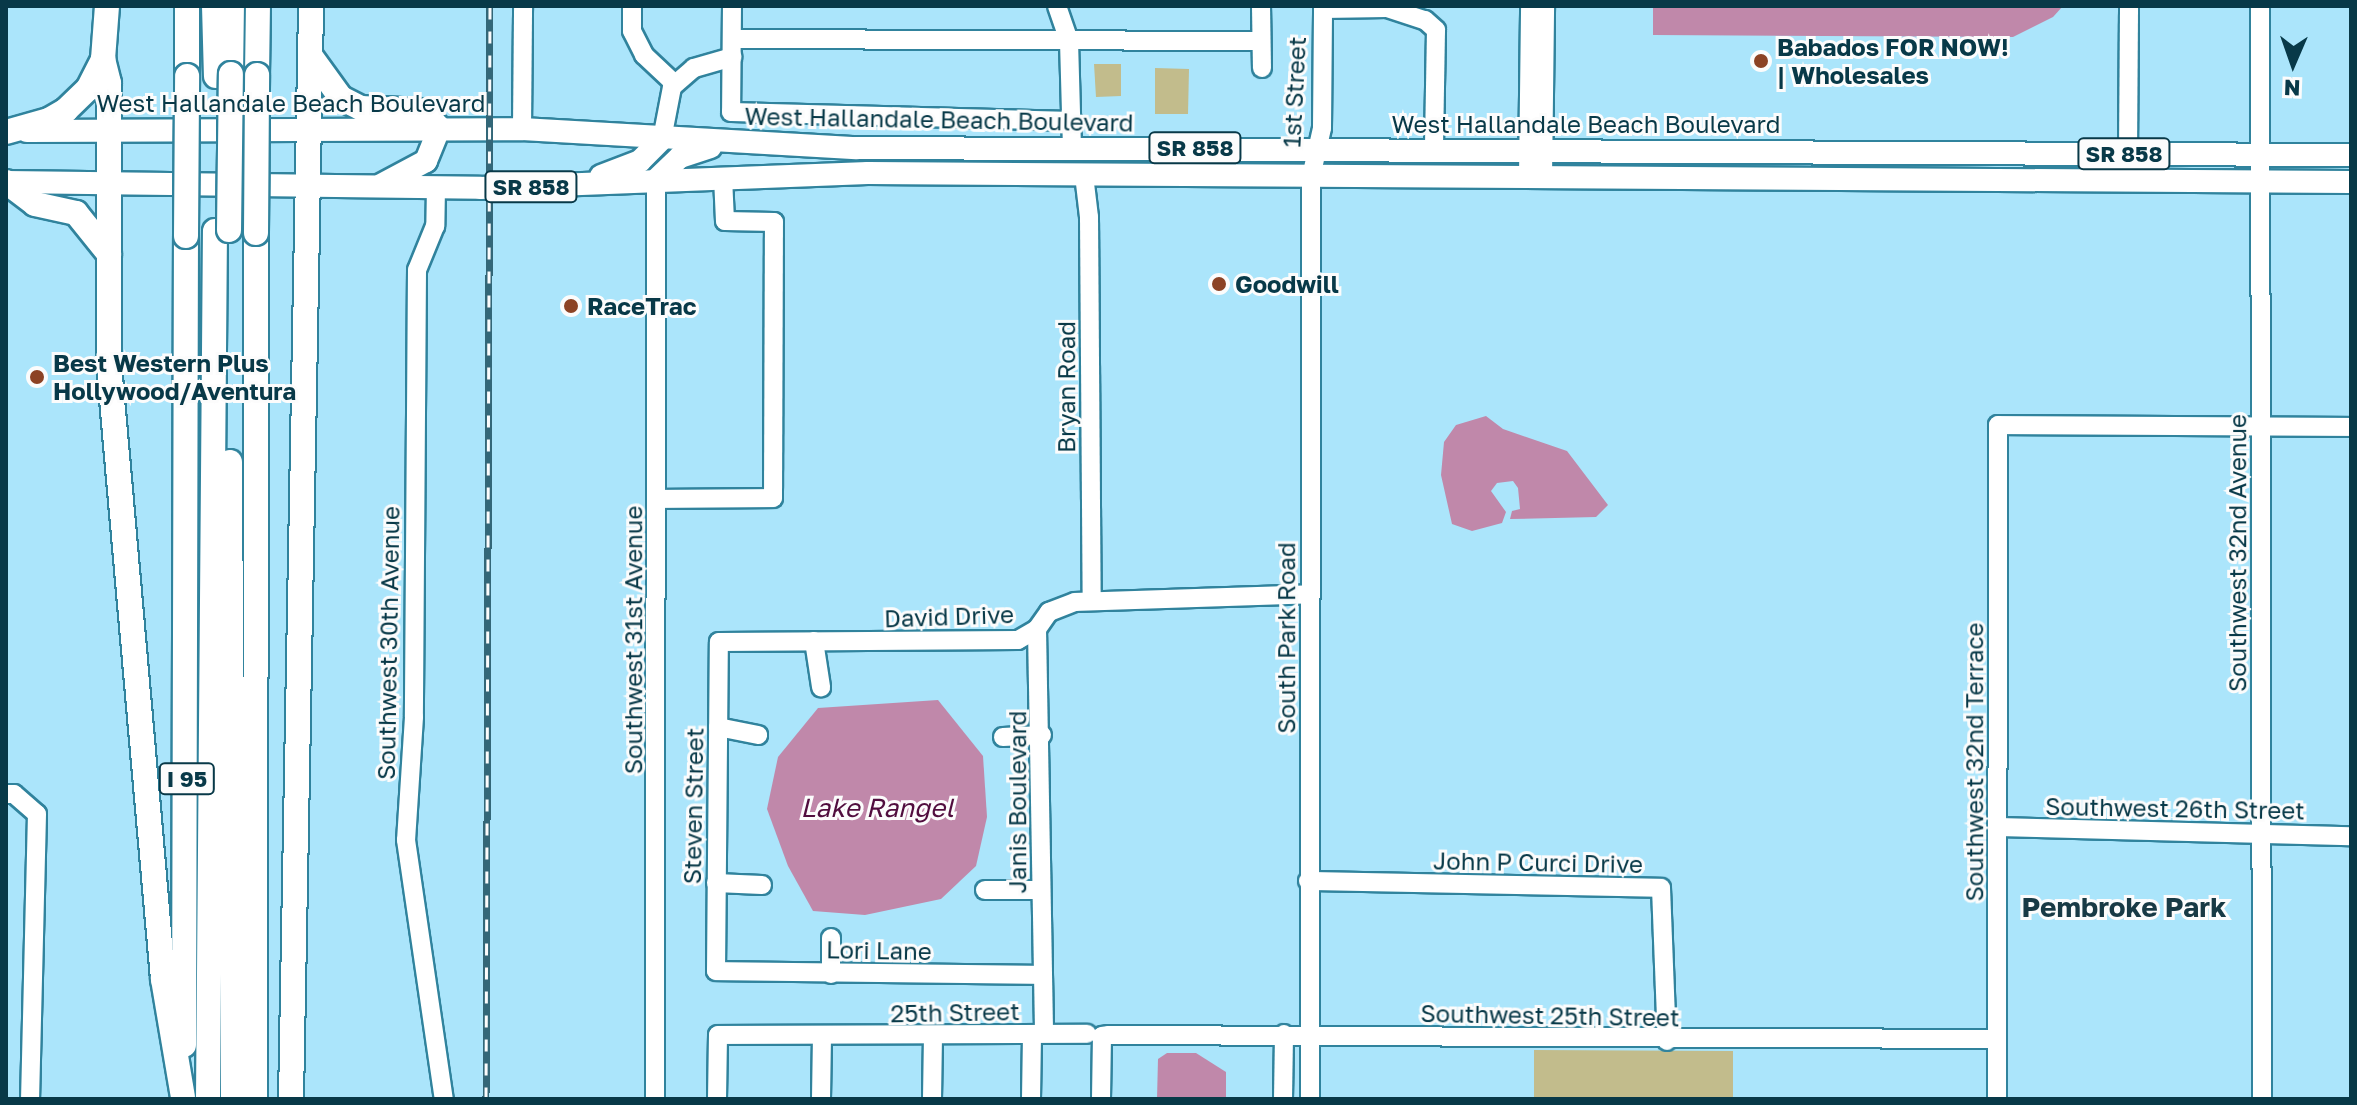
<!DOCTYPE html>
<html>
<head>
<meta charset="utf-8">
<style>
	body { margin:0 }
	#map { position:relative; width:2357px; height:1105px; overflow:hidden; background:#abe5fb; font-family:"Golos Text",sans-serif }
	div>[style] { position:absolute }
	.green>* { inset:0; background:#c2bc8c }
	.water>* { inset:0; background:#c088aa }
	.roads { filter:drop-shadow(2px 0 #30839d) drop-shadow(-2px 0 #30839d) drop-shadow(0 2px #30839d) drop-shadow(0 -2px #30839d) }
	.minor>* { height:18px; margin:-9px; padding:0 9px; transform-origin:9px; border-radius:9px; background:#fff }
	.major>* { height:22px; margin:-11px; padding:0 11px; transform-origin:11px; border-radius:11px; background:#fff }
	.highway>* { height:24px; margin:-12px; padding:0 12px; transform-origin:12px; border-radius:12px; background:#fff }
	.rail>* { height:7px; margin-top:-3.5px; transform-origin:0; background:repeating-linear-gradient(90deg,#fcfcfc 0 12px,#336778 0 24px); box-sizing:border-box; border-block:2px solid #336778 }
	.bridges { filter:drop-shadow(2px 0 #30839d) drop-shadow(-2px 0 #30839d) drop-shadow(0 2px #30839d) drop-shadow(0 -2px #30839d) }
	.highway-bridge>* { height:24px; margin:-12px; padding:0 12px; transform-origin:12px; border-radius:12px; background:#fff }
	.dots>* { width:22px; height:22px; translate:-50% -50%; box-sizing:border-box; border:4px solid #fcfcfc; border-radius:50% }
	span { translate:-50% -50%; white-space:nowrap; text-align:center; line-height:1.15; -webkit-text-stroke:6px #fcfcfc; paint-order:stroke }
	.shield-label span { padding:2px 6px; background:#fcfcfc; border:2px solid; border-radius:6px; -webkit-text-stroke-width:0 }
	.shield-label { font-size:22px; color:#083948; font-weight:700 }
	.poi-label { font-size:24px; color:#083948; font-weight:700 }
	.left { translate:0 -50%; text-align:left }
	.street-label { font-size:24px; color:#083948 }
	.water-label { font-size:26px; color:#510d3e; font-style:italic }
	.quarter-label { font-size:28px; color:#183a45; font-weight:700 }
	.frame { position:absolute; inset:0; border:8px solid #083948; pointer-events:none }
	.north { position:absolute; left:2253px; top:24px; width:80px; height:80px; -webkit-text-stroke:6px #fcfcfc; paint-order:stroke; rotate:182deg; font-size:22px; font-weight:700; line-height:32px; text-align:center; color:#083948 }
	.north::after { content:''; display:block; margin:auto; width:28px; height:36px; background:#083948; clip-path:polygon(50% 0,100% 100%,50% 72%,0 100%) }
</style>
</head>
<body>
<div id="map">
	<div class="green">
		<div style="clip-path:polygon(1094px 64px,1121px 64px,1121px 96px,1096px 97px)"></div>
		<div style="clip-path:polygon(1155px 68px,1189px 69px,1188px 114px,1155px 114px)"></div>
		<div style="clip-path:polygon(1534px 1050px,1733px 1051px,1733px 1099px,1534px 1099px)"></div>
	</div>
	<div class="water">
		<div style="clip-path:polygon(1653px 6px,2063px 6px,2053px 17px,2013px 37px,1653px 35px)"></div>
		<div style="clip-path:polygon(1486px 416px,1503px 429px,1567px 451px,1608px 505px,1596px 517px,1510px 519px,1512px 511px,1520px 509px,1518px 488px,1513px 481px,1497px 483px,1491px 491px,1506px 512px,1502px 523px,1472px 531px,1452px 524px,1441px 475px,1444px 442px,1456px 425px)"></div>
		<div style="clip-path:polygon(938px 700px,983px 756px,987px 817px,976px 866px,941px 899px,865px 915px,813px 911px,788px 866px,767px 809px,778px 757px,818px 708px)"></div>
		<div style="clip-path:polygon(1167px 1053px,1196px 1053px,1226px 1072px,1226px 1099px,1157px 1099px,1158px 1059px)"></div>
	</div>
	<div class="roads">
		<div class="minor">
			<div style="left:632px;top:6px;width:25px;rotate:90deg"></div>
			<div style="left:632px;top:31px;width:27px;rotate:63deg"></div>
			<div style="left:644px;top:55px;width:42px;rotate:43.1deg"></div>
			<div style="left:732px;top:6px;width:106px;rotate:90.5deg"></div>
			<div style="left:731px;top:112px;width:342px;rotate:1.5deg"></div>
			<div style="left:1057px;top:6px;width:37px;rotate:71deg"></div>
			<div style="left:1069px;top:41px;width:107px;rotate:88.4deg"></div>
			<div style="left:1261px;top:6px;width:62px;rotate:89.1deg"></div>
			<div style="left:2260px;top:6px;width:1093px;rotate:89.9deg"></div>
			<div style="left:732px;top:39px;width:529px;rotate:0.22deg"></div>
			<div style="left:522px;top:129px;width:123px;rotate:-89.5deg"></div>
			<div style="left:662px;top:139px;width:53px;rotate:-79.1deg"></div>
			<div style="left:672px;top:87px;width:29px;rotate:-41deg"></div>
			<div style="left:694px;top:68px;width:40px;rotate:-16deg"></div>
			<div style="left:2128px;top:154px;width:148px;rotate:-89.6deg"></div>
			<div style="left:1084px;top:175px;width:42px;rotate:83.2deg"></div>
			<div style="left:1089px;top:217px;width:383px;rotate:89.6deg"></div>
			<div style="left:1528px;top:177px;width:171px;rotate:-89.3deg"></div>
			<div style="left:1543px;top:177px;width:171px;rotate:-89.3deg"></div>
			<div style="left:436px;top:187px;width:39px;rotate:91deg"></div>
			<div style="left:435px;top:226px;width:48px;rotate:112.2deg"></div>
			<div style="left:417px;top:270px;width:447px;rotate:90.4deg"></div>
			<div style="left:414px;top:717px;width:123px;rotate:93.7deg"></div>
			<div style="left:406px;top:840px;width:262px;rotate:81.7deg"></div>
			<div style="left:658px;top:499px;width:115px;rotate:-0.5deg"></div>
			<div style="left:773px;top:498px;width:276px;rotate:-89.8deg"></div>
			<div style="left:774px;top:222px;width:49px;rotate:-178.8deg"></div>
			<div style="left:725px;top:221px;width:44px;rotate:-92.6deg"></div>
			<div style="left:1037px;top:629px;width:398px;rotate:89deg"></div>
			<div style="left:814px;top:641px;width:47px;rotate:81.3deg"></div>
			<div style="left:718px;top:727px;width:41px;rotate:11.3deg"></div>
			<div style="left:1003px;top:737px;width:39px;rotate:-3deg"></div>
			<div style="left:6px;top:794px;width:8px"></div>
			<div style="left:14px;top:794px;width:30px;rotate:41deg"></div>
			<div style="left:37px;top:814px;width:285px;rotate:91.4deg"></div>
			<div style="left:1998px;top:827px;width:353px;rotate:1.5deg"></div>
			<div style="left:1308px;top:881px;width:353px;rotate:1.1deg"></div>
			<div style="left:1661px;top:888px;width:153px;rotate:87.8deg"></div>
			<div style="left:716px;top:883px;width:46px;rotate:2.5deg"></div>
			<div style="left:985px;top:890px;width:56px"></div>
			<div style="left:831px;top:974px;width:36px;rotate:-90deg"></div>
			<div style="left:1042px;top:975px;width:326px;rotate:-179.3deg"></div>
			<div style="left:716px;top:971px;width:329px;rotate:-89.5deg"></div>
			<div style="left:719px;top:642px;width:299px;rotate:-0.4deg"></div>
			<div style="left:1018px;top:640px;width:22px;rotate:-30deg"></div>
			<div style="left:1037px;top:629px;width:21px;rotate:-55deg"></div>
			<div style="left:1049px;top:612px;width:28px;rotate:-21deg"></div>
			<div style="left:1075px;top:602px;width:235px;rotate:-1.9deg"></div>
			<div style="left:655px;top:1099px;width:919px;rotate:-89.94deg"></div>
			<div style="left:717px;top:1099px;width:64px;rotate:-89.1deg"></div>
			<div style="left:718px;top:1035px;width:369px;rotate:-0.2deg"></div>
			<div style="left:821px;top:1099px;width:64px;rotate:-89.1deg"></div>
			<div style="left:932px;top:1099px;width:62px;rotate:-89.1deg"></div>
			<div style="left:1031px;top:1099px;width:64px;rotate:-89.1deg"></div>
			<div style="left:1101px;top:1099px;width:63px;rotate:-89.1deg"></div>
			<div style="left:1102px;top:1036px;width:7px;rotate:-8deg"></div>
			<div style="left:1109px;top:1035px;width:888px;rotate:0.26deg"></div>
			<div style="left:1283px;top:1099px;width:65px;rotate:-89.1deg"></div>
			<div style="left:1310px;top:1099px;width:922px;rotate:-89.94deg"></div>
			<div style="left:1311px;top:177px;width:50px;rotate:-77.3deg"></div>
			<div style="left:1322px;top:128px;width:119px;rotate:-89.5deg"></div>
			<div style="left:1323px;top:9px;width:64px;rotate:-0.9deg"></div>
			<div style="left:1387px;top:8px;width:40px;rotate:18deg"></div>
			<div style="left:1425px;top:20px;width:15px;rotate:42deg"></div>
			<div style="left:1436px;top:30px;width:119px;rotate:91deg"></div>
			<div style="left:1997px;top:1099px;width:674px;rotate:-89.91deg"></div>
			<div style="left:1998px;top:425px;width:353px;rotate:0.3deg"></div>
		</div>
		<div class="major">
			<div style="left:27px;top:131px;width:495px;rotate:-0.2deg"></div>
			<div style="left:522px;top:129px;width:335px;rotate:3.3deg"></div>
			<div style="left:856px;top:148px;width:1495px;rotate:0.27deg"></div>
			<div style="left:601px;top:176px;width:42px;rotate:-21deg"></div>
			<div style="left:640px;top:161px;width:31px;rotate:-45deg"></div>
			<div style="left:656px;top:180px;width:33px;rotate:-44deg"></div>
			<div style="left:680px;top:157px;width:32px;rotate:-18deg"></div>
			<div style="left:6px;top:182px;width:474px;rotate:0.7deg"></div>
			<div style="left:480px;top:188px;width:388px;rotate:-2.2deg"></div>
			<div style="left:868px;top:173px;width:1483px;rotate:0.35deg"></div>
			<div style="left:381px;top:185px;width:51px;rotate:-28.1deg"></div>
			<div style="left:426px;top:161px;width:35px;rotate:-68deg"></div>
		</div>
		<div class="highway">
			<div style="left:107px;top:6px;width:53px;rotate:94.3deg"></div>
			<div style="left:103px;top:59px;width:25px;rotate:76deg"></div>
			<div style="left:109px;top:83px;width:282px;rotate:90deg"></div>
			<div style="left:109px;top:365px;width:616px;rotate:84.97deg"></div>
			<div style="left:163px;top:979px;width:120px;rotate:80.4deg"></div>
			<div style="left:214px;top:6px;width:70px;rotate:88.4deg"></div>
			<div style="left:312px;top:58px;width:49px;rotate:54.1deg"></div>
			<div style="left:341px;top:98px;width:22px;rotate:27deg"></div>
			<div style="left:361px;top:108px;width:61px;rotate:2.8deg"></div>
			<div style="left:422px;top:111px;width:24px;rotate:45deg"></div>
			<div style="left:231px;top:74px;width:68px;rotate:-89.2deg"></div>
			<div style="left:257px;top:75px;width:69px;rotate:-89.2deg"></div>
			<div style="left:187px;top:76px;width:70px;rotate:-90deg"></div>
			<div style="left:6px;top:132px;width:45px;rotate:-15.6deg"></div>
			<div style="left:49px;top:120px;width:20px;rotate:-30deg"></div>
			<div style="left:66px;top:110px;width:30px;rotate:-44deg"></div>
			<div style="left:88px;top:89px;width:34px;rotate:-63deg"></div>
			<div style="left:6px;top:182px;width:36px;rotate:37deg"></div>
			<div style="left:35px;top:204px;width:42px;rotate:12.4deg"></div>
			<div style="left:76px;top:213px;width:53px;rotate:51.2deg"></div>
			<div style="left:230px;top:462px;width:569px;rotate:89.7deg"></div>
			<div style="left:184px;top:1045px;width:809px;rotate:-89.86deg"></div>
			<div style="left:208px;top:1099px;width:868px;rotate:-89.54deg"></div>
			<div style="left:233px;top:1099px;width:83px;rotate:-90deg"></div>
			<div style="left:255px;top:1099px;width:866px;rotate:-89.93deg"></div>
			<div style="left:291px;top:1099px;width:1093px;rotate:-88.95deg"></div>
		</div>
	</div>
	<div class="rail">
		<div style="left:486px;top:1099px;width:1093px;rotate:-89.79deg"></div>
	</div>
	<div class="bridges">
		<div class="highway-bridge">
			<div style="left:229px;top:230px;width:156px;rotate:-89.3deg"></div>
			<div style="left:256px;top:233px;width:158px;rotate:-89.6deg"></div>
			<div style="left:186px;top:236px;width:160px;rotate:-89.6deg"></div>
		</div>
	</div>
	<div class="dots">
		<div style="left:1761px;top:61px;background:#8c4325"></div>
		<div style="left:1219px;top:284px;background:#8c4325"></div>
		<div style="left:571px;top:306px;background:#8c4325"></div>
		<div style="left:37px;top:377px;background:#8c4325"></div>
	</div>
	<div class="shield-label">
		<span style="left:1195px;top:148px">SR 858</span>
		<span style="left:2124px;top:154px">SR 858</span>
		<span style="left:531px;top:187px">SR 858</span>
		<span style="left:187px;top:779px">I 95</span>
	</div>
	<div class="poi-label">
		<span class="left" style="left:1777px;top:61px">Babados FOR NOW!<br>| Wholesales</span>
		<span class="left" style="left:1235px;top:284px">Goodwill</span>
		<span class="left" style="left:587px;top:306px">RaceTrac</span>
		<span class="left" style="left:53px;top:377px">Best Western Plus<br>Hollywood/Aventura</span>
	</div>
	<div class="street-label">
		<span style="left:1294px;top:92px;rotate:-87deg">1st Street</span>
		<span style="left:291px;top:103px">West Hallandale Beach Boulevard</span>
		<span style="left:939px;top:119px;rotate:1deg">West Hallandale Beach Boulevard</span>
		<span style="left:1586px;top:124px">West Hallandale Beach Boulevard</span>
		<span style="left:1066px;top:387px;rotate:-90deg">Bryan Road</span>
		<span style="left:2237px;top:553px;rotate:-90deg">Southwest 32nd Avenue</span>
		<span style="left:949px;top:616px;rotate:-2deg">David Drive</span>
		<span style="left:1286px;top:638px;rotate:-90deg">South Park Road</span>
		<span style="left:633px;top:640px;rotate:-90deg">Southwest 31st Avenue</span>
		<span style="left:388px;top:643px;rotate:-89deg">Southwest 30th Avenue</span>
		<span style="left:1974px;top:762px;rotate:-90deg">Southwest 32nd Terrace</span>
		<span style="left:1017px;top:802px;rotate:-90deg">Janis Boulevard</span>
		<span style="left:693px;top:806px;rotate:-89deg">Steven Street</span>
		<span style="left:2175px;top:808px;rotate:1deg">Southwest 26th Street</span>
		<span style="left:1538px;top:862px;rotate:1deg">John P Curci Drive</span>
		<span style="left:879px;top:950px;rotate:1deg">Lori Lane</span>
		<span style="left:955px;top:1012px;rotate:-1deg">25th Street</span>
		<span style="left:1550px;top:1015px;rotate:1deg">Southwest 25th Street</span>
	</div>
	<div class="water-label">
		<span style="left:877px;top:808px">Lake Rangel</span>
	</div>
	<div class="quarter-label">
		<span style="left:2124px;top:907px">Pembroke Park</span>
	</div>
	<div class="frame"></div>
	<div class="north">N</div>
</div>
</body>
</html>
